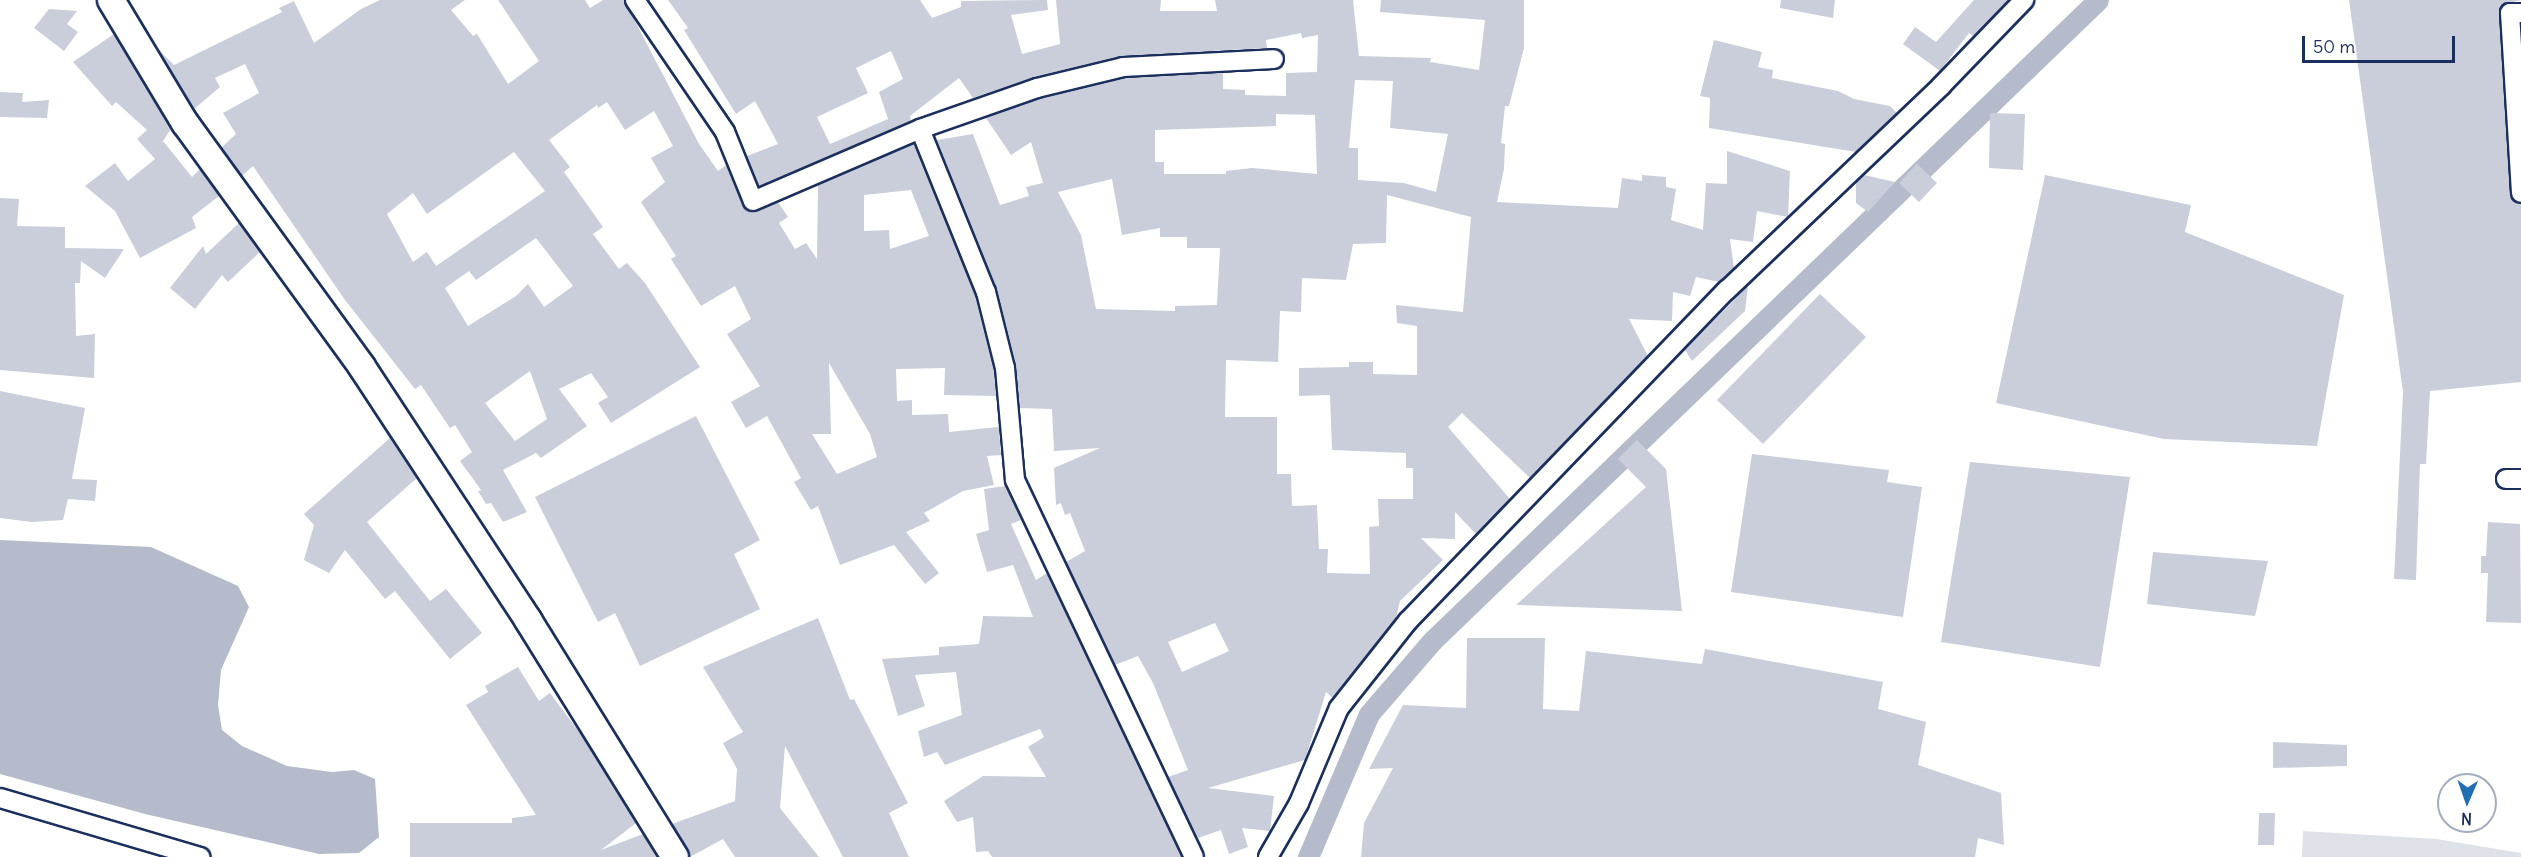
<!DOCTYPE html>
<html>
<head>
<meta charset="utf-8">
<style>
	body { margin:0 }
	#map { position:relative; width:2521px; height:857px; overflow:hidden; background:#fff; font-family:Delius,sans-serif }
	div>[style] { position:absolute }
	.green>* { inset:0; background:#dee1e7 }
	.water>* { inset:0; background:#b5bbca }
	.canal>* { height:21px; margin:-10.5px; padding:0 10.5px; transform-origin:10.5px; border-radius:10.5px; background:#b5bbca }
	.building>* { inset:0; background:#caceda }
	.roads { filter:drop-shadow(2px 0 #1b2f5e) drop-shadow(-2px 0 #1b2f5e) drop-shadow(0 2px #1b2f5e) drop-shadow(0 -2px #1b2f5e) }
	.street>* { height:18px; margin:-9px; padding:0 9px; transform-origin:9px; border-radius:9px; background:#fff }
	.secondary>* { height:26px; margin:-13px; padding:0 13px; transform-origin:13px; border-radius:13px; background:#fff }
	span { translate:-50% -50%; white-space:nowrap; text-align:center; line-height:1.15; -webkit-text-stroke:5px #fff; paint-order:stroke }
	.north { position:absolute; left:2437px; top:773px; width:60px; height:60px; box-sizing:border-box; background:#fff; border:2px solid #a4acbf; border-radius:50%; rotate:182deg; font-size:16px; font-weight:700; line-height:24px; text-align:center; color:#1b2f5e }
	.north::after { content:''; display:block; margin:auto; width:21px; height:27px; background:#1f6fb2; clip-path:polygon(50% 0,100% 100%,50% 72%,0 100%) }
	.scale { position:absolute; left:2302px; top:36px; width:153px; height:27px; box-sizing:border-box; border:3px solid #1b2f5e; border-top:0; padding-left:8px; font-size:18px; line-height:21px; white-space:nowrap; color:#1b2f5e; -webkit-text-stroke:4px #fff; paint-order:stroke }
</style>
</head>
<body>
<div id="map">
	<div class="green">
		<div style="clip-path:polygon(2303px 831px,2436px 839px,2521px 853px,2521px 857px,2302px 857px)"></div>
	</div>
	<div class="water">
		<div style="clip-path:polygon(0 540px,151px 547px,238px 586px,249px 607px,221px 670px,218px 705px,222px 730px,242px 746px,287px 766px,332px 772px,354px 770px,375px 779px,379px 837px,359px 853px,319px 854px,145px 814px,0 774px)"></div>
	</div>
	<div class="canal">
		<div style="left:1308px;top:857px;width:155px;rotate:-66.9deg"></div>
		<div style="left:1369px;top:714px;width:96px;rotate:-49.2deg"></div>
		<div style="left:1432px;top:641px;width:924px;rotate:-43.9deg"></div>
	</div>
	<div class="building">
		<div style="clip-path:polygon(evenodd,380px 0,465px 0,451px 10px,473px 36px,477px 34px,508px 84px,539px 61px,498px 0,585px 0,590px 8px,603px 0,624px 0,699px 144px,718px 171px,726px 165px,743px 206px,752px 212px,778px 202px,788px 217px,779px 223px,795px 249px,806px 243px,817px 259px,818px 185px,914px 144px,975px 295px,994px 370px,996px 396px,944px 395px,945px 368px,896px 369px,897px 401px,912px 400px,912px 415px,948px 414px,949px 432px,998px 427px,998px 417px,1001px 455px,987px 456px,994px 485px,963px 491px,924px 513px,930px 521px,906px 532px,939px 573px,925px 584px,894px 545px,840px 565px,818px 506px,811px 510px,794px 482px,801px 478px,767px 416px,746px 428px,731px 402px,760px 386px,727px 334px,751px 319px,735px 286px,701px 306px,671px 259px,676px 256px,641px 202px,665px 182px,651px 158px,673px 146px,654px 111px,625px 130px,607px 102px,598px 108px,597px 105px,549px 140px,570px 167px,564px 172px,603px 227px,593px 234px,619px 269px,627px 263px,645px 283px,700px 367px,611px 423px,598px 403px,608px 397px,591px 373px,559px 389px,587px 426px,541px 458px,536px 453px,503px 470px,527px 512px,503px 522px,491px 503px,486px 504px,478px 491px,481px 490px,460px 461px,472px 452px,455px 425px,450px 428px,421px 385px,415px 389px,345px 300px,253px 166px,242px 176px,221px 148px,236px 134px,223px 113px,259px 93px,245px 64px,215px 78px,220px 87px,194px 109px,158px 49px,174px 65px,282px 12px,279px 8px,294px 1px,314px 43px,361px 9px,380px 0,514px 152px,545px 191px,436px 266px,427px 252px,413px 262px,387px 214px,413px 193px,427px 214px,514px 152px,380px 0,911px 190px,929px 236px,890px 249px,889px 230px,864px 231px,864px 195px,911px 190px,380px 0,536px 238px,573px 286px,544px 307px,528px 284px,516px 296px,468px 326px,445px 288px,469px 271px,476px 280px,536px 238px,380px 0,829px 363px,870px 434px,877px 457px,837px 474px,812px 434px,831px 434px,829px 363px,380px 0,530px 371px,547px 419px,515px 441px,485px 403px,530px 371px)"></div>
		<div style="clip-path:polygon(evenodd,668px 0,920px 0,932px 18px,961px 7px,961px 1px,1047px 0,1048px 10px,1011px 15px,1022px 54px,1060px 44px,1056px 0,1161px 0,1160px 11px,1217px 11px,1215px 0,1353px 0,1359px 56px,1431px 58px,1430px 62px,1479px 70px,1485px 20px,1380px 12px,1381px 0,1524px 0,1524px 48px,1509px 106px,1505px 106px,1501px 143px,1505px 144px,1504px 169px,1497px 202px,1618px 208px,1622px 178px,1642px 181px,1642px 175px,1666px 177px,1666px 187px,1676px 189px,1671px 220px,1703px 230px,1706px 183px,1727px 184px,1727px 151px,1790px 171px,1788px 217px,1757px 211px,1753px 242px,1730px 239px,1734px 268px,1719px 282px,1696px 277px,1690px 296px,1673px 292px,1672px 321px,1629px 319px,1648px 356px,1530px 478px,1462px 413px,1448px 427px,1510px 499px,1476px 534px,1455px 512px,1455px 539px,1421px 538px,1443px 560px,1400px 601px,1396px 618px,1333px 698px,1326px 692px,1305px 760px,1208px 788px,1274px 796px,1270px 831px,1242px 828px,1248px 847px,1229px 854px,1221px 830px,1198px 838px,1168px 777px,1188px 770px,1153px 683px,1138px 656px,1115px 665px,1066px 562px,1085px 551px,1070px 513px,1065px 515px,1061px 503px,1056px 505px,1054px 468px,1100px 448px,1054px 451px,1052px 409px,1020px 408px,1016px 365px,997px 289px,937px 140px,973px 134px,1000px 205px,1029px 196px,1026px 187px,1043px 183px,1031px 142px,1011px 155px,986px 118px,1040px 99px,1125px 78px,1223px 73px,1223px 89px,1245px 90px,1245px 95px,1286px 96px,1286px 73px,1317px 72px,1318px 35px,1302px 38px,1301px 33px,1266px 40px,1267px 48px,1121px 56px,1034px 77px,973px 98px,959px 78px,910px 116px,911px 121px,759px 186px,747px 156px,778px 144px,755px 101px,736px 114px,684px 30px,688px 28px,668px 0,891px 51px,903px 79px,879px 92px,888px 119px,830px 144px,817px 117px,868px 93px,856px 68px,891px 51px,668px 0,1355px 80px,1393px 81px,1390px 128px,1448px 134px,1436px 192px,1404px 183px,1358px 180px,1358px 148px,1349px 148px,1355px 80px,668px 0,1276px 114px,1315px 115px,1317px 174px,1252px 168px,1226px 171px,1226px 174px,1164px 174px,1164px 162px,1155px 162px,1155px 130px,1276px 126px,1276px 114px,668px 0,1112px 179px,1122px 235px,1160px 228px,1160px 237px,1187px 237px,1187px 248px,1220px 248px,1217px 305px,1175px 306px,1175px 311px,1096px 309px,1081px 235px,1058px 192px,1112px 179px,668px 0,1387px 195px,1471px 217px,1463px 312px,1396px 305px,1397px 323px,1417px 326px,1417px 375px,1373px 374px,1373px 362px,1349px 362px,1349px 367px,1299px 368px,1299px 396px,1330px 395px,1332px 450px,1406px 453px,1406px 468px,1413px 468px,1413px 499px,1378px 499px,1379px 526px,1369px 527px,1370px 574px,1327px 573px,1328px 549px,1319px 549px,1317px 505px,1292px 506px,1291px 474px,1277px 474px,1277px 417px,1225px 417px,1226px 360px,1278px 362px,1280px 311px,1301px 312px,1302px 278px,1346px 280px,1353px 244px,1386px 243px,1387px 195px,668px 0,1215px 623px,1229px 651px,1182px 672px,1168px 642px,1215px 623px)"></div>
		<div style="clip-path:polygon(1781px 0,1835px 0,1833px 18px,1780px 8px)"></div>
		<div style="clip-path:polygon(1974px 0,2008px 0,1973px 36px,1969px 33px,1940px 71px,1903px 44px,1915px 27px,1936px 42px)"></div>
		<div style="clip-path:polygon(2349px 0,2521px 0,2504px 4px,2499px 14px,2510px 194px,2521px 204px,2521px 382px,2430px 391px,2426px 464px,2420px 464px,2416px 580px,2394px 579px,2403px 392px)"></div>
		<div style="clip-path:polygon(49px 9px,77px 11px,67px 24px,78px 32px,64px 51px,34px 28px)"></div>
		<div style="clip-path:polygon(114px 34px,171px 129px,163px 141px,192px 177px,200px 169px,219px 196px,192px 217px,196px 228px,140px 258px,115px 211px,85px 186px,115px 163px,128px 181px,155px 159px,137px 139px,147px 130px,116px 102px,112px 106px,73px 62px)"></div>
		<div style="clip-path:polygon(1714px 40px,1762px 52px,1758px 67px,1773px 70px,1772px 78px,1838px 91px,1854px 99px,1890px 106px,1897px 113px,1856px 152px,1709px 128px,1710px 98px,1700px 96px)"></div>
		<div style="clip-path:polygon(0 92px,23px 93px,22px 102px,49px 100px,47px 118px,0 117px)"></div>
		<div style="clip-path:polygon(1990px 113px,2025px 114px,2023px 170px,1989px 168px)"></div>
		<div style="clip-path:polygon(1917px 164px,1937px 183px,1919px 202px,1899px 183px)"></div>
		<div style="clip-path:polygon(1864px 175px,1895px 182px,1868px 212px,1856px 203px,1856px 183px)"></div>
		<div style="clip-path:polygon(2045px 175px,2191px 205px,2185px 232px,2344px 295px,2317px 446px,2164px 439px,1996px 403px)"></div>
		<div style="clip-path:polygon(0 198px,19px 199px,17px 226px,65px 227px,65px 248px,124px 249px,105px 278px,81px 261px,80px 283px,75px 283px,76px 336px,95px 334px,94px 378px,0 370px)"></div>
		<div style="clip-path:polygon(239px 223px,260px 252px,228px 282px,222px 275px,195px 309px,170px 288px,203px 246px,206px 254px)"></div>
		<div style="clip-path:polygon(1748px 286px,1745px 311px,1692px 361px,1685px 350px)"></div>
		<div style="clip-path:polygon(1820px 294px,1866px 337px,1763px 444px,1717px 400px)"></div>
		<div style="clip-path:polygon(0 391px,85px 408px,72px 479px,97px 480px,95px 501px,68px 499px,63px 520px,32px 522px,0 518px)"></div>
		<div style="clip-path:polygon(696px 416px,760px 540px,734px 554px,760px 609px,640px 666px,615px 613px,598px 622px,535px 497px)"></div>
		<div style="clip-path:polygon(390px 438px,417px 478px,367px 522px,430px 601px,446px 589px,482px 633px,450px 659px,395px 591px,385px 599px,345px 550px,329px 573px,304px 560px,314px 525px,304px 514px)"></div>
		<div style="clip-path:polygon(1637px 440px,1666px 469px,1682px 611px,1516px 605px,1646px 487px,1618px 459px)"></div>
		<div style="clip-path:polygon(1752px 454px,1889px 470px,1887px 482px,1922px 487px,1903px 617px,1731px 592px)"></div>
		<div style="clip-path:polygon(1970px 462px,2130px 477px,2100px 667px,1941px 642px)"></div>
		<div style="clip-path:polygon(1006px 486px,1021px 520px,1011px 524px,1036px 580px,1047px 573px,1181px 857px,992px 857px,988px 851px,976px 852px,973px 817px,957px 822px,944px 801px,983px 776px,1046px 777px,1028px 747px,1044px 737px,1040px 729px,945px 765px,937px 752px,924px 757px,918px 731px,962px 715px,956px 672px,915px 675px,925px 706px,898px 716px,882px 659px,939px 655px,939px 647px,979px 644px,983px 616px,1033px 617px,1013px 565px,987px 572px,976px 534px,989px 530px,984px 489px)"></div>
		<div style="clip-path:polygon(2488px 522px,2520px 524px,2521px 623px,2486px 622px,2488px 573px,2481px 573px,2481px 556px,2486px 556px)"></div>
		<div style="clip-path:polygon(2153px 552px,2268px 561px,2255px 616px,2147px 604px)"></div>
		<div style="clip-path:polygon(818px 618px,850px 700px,854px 699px,908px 803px,889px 813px,909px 857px,843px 857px,785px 746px,780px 808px,819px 857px,735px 857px,723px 839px,690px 857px,672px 824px,735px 801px,737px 769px,723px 743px,743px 732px,703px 667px)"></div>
		<div style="clip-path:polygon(1467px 638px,1545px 638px,1543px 709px,1579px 711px,1586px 651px,1702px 664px,1705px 649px,1883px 682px,1878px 709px,1926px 722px,1918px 765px,2001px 793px,2004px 845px,1978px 838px,1975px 857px,1361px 857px,1364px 823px,1393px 768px,1369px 769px,1403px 705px,1466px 708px)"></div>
		<div style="clip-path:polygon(518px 667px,539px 701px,550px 693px,582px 736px,636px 823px,601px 850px,643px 834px,657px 857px,410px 857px,410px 823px,512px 823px,512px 818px,536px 815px,466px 705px,488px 692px,485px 686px)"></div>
		<div style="clip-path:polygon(2273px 742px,2347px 745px,2347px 766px,2273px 768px)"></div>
		<div style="clip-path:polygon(2259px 813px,2275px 813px,2274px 845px,2258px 845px)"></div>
	</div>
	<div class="roads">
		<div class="street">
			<div style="left:635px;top:0;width:160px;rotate:55.7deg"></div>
			<div style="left:725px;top:132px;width:74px;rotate:67.9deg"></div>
			<div style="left:753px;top:201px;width:182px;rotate:-23.3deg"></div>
			<div style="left:920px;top:129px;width:124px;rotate:-19.3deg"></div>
			<div style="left:1037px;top:88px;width:89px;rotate:-13.7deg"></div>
			<div style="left:1123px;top:67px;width:151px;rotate:-3deg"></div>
			<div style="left:2521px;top:13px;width:11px;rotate:180deg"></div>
			<div style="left:2510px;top:13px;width:180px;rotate:86.5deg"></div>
			<div style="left:920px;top:129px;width:176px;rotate:68deg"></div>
			<div style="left:986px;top:292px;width:78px;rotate:76deg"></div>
			<div style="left:1005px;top:368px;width:112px;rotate:84.9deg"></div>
			<div style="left:1015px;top:480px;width:417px;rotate:64.6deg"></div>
			<div style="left:2506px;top:479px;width:15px"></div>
			<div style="left:0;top:798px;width:209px;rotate:16.4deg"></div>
			<div style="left:1268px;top:857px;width:62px;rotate:-60.1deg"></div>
			<div style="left:1299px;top:803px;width:103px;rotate:-67.2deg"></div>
			<div style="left:1339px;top:708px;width:111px;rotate:-51.6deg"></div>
			<div style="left:1408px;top:621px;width:460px;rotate:-46.1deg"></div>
			<div style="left:1727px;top:290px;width:296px;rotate:-43.6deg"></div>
			<div style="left:1941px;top:86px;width:120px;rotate:-46deg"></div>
		</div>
		<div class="secondary">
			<div style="left:111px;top:0;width:144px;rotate:59deg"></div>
			<div style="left:185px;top:123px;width:301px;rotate:54deg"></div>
			<div style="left:362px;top:367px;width:303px;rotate:56.7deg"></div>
			<div style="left:528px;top:620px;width:279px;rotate:58.2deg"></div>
		</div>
	</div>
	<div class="north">N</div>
	<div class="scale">50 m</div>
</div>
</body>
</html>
